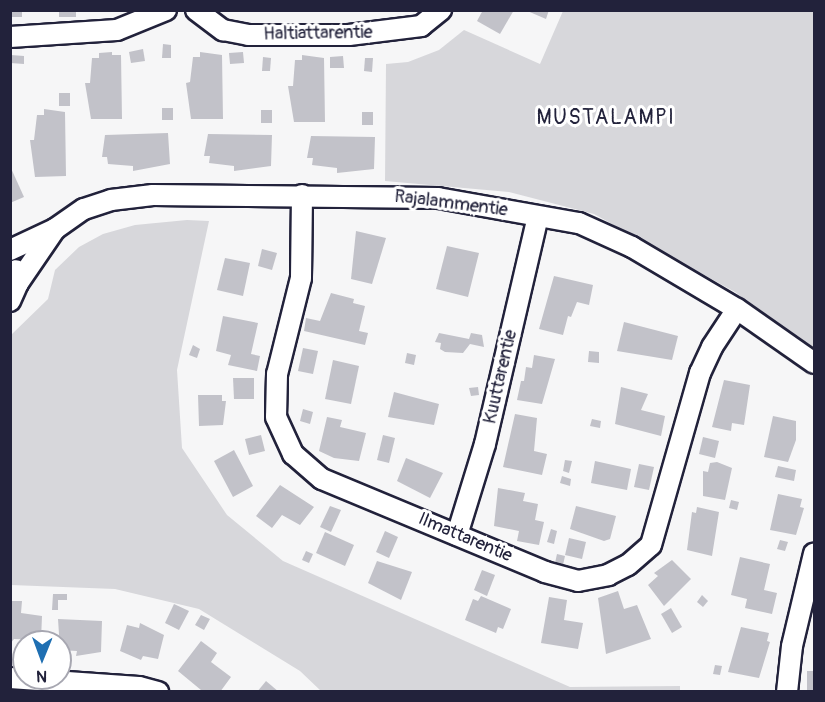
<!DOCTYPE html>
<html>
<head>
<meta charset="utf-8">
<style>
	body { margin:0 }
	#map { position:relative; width:825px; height:702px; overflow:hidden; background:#f6f6f7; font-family:Pangolin,sans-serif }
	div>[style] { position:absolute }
	.green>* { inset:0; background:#d7d7db }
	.building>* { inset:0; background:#c2c2c9 }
	.roads { filter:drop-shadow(2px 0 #22223b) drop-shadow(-2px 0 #22223b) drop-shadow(0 2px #22223b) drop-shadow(0 -2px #22223b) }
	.minor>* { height:20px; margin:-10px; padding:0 10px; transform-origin:10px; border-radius:10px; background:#fff }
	span { translate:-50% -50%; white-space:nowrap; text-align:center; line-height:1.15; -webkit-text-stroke:6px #fff; paint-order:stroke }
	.street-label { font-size:18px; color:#22223b }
	.quarter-label { font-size:21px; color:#22223b; letter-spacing:1.5px }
	.frame { position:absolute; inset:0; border:12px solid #22223b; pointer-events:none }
	.north { position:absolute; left:12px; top:630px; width:60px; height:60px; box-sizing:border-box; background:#fff; border:2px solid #a7a7b1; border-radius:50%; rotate:181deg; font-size:16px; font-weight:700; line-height:24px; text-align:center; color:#22223b }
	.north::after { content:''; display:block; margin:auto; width:21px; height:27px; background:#1f6fb2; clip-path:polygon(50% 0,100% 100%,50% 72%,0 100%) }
</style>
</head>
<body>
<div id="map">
	<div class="green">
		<div style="clip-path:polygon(563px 11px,814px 11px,814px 352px,735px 292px,594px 214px,509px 192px,385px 181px,386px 64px,408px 62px,439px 50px,464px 30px,540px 64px)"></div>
		<div style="clip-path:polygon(187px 220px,209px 221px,177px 370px,182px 448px,227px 515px,283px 561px,570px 687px,680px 686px,680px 691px,321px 691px,300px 671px,199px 609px,115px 589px,11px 585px,11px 335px,48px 299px,55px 270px,79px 247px,103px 234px,135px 225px)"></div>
	</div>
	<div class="building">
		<div style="clip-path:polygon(10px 10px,22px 10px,22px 17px,10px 17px)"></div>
		<div style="clip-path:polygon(59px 10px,76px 10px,76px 17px,59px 17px)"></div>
		<div style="clip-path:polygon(483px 10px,514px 10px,500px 34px,477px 21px)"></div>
		<div style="clip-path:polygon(525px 10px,549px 10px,546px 19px)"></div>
		<div style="clip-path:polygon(163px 44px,171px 45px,171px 58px,162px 58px)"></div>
		<div style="clip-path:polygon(143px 49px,145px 61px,131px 63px,129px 52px)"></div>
		<div style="clip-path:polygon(112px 52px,112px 55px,121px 55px,122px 119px,91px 119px,85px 83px,90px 83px,92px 58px,99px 58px,99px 53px)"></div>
		<div style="clip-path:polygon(200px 52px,222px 55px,223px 119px,191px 119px,186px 83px,190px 82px,193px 57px,200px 57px)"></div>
		<div style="clip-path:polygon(243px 52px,244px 63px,230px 64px,229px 53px)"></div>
		<div style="clip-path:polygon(11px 55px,24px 56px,24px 64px,10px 63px)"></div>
		<div style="clip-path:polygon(302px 55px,324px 58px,325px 122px,294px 122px,288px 86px,293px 86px,295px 60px,302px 60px)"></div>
		<div style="clip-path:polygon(343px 56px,344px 68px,330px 68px,330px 57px)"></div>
		<div style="clip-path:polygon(263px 57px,271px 58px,270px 71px,262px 71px)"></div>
		<div style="clip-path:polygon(365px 58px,373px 58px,372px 72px,364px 71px)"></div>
		<div style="clip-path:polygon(59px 93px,70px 93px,70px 106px,59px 106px)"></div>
		<div style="clip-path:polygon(162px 108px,173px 108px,173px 120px,162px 120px)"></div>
		<div style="clip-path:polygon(44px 109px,65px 112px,66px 176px,35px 177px,30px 140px,34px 140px,37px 115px,44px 115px)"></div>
		<div style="clip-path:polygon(261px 110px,272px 110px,272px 123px,261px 123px)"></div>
		<div style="clip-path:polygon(362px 112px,373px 112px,373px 125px,362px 125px)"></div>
		<div style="clip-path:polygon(168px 133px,170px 164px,133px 171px,133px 166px,108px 164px,107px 157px,102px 157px,105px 135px)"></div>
		<div style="clip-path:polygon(208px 134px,272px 135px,271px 166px,234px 171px,234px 166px,209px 163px,210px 156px,204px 156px)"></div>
		<div style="clip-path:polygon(311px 136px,375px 137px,374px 169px,337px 173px,337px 168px,312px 165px,313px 158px,307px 158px)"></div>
		<div style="clip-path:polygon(10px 166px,24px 197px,10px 203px)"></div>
		<div style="clip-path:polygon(356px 231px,386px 238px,372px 284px,351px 279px)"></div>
		<div style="clip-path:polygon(447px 246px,479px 253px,468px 297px,436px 289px)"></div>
		<div style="clip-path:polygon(262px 249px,277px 253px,272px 270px,258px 266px)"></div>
		<div style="clip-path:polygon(225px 258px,250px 263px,243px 296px,217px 290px)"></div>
		<div style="clip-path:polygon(554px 276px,593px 285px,589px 305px,577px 302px,571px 317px,568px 316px,563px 335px,539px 329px)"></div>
		<div style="clip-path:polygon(331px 293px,354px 299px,353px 303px,365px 306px,359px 331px,368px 333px,365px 345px,304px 331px,306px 318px,320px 321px)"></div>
		<div style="clip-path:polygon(223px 316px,258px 323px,251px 354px,260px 356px,257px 371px,228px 365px,231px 355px,216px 351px)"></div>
		<div style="clip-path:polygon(624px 322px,678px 336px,672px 360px,617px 351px)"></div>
		<div style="clip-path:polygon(439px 333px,469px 339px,471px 333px,482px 335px,484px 347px,470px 344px,463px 353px,445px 352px,440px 349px,441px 343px,435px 342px)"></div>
		<div style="clip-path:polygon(193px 345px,200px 349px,197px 358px,189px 355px)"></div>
		<div style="clip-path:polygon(303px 348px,318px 351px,313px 374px,298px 371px)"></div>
		<div style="clip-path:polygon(589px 351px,599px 352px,599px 363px,588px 362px)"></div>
		<div style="clip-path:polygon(407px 353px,416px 355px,414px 365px,405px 363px)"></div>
		<div style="clip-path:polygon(534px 355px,555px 359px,542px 404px,517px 400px,521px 381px,524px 381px,526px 367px,532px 368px)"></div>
		<div style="clip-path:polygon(333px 360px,359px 366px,351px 404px,325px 399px)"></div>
		<div style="clip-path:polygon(233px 378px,254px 378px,254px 399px,234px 399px)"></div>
		<div style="clip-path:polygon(724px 380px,750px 385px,744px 425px,732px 423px,731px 431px,712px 427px)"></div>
		<div style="clip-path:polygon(478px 387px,479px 395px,471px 396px,469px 388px)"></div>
		<div style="clip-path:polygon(621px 387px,648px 394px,641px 410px,665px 416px,661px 436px,615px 424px)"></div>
		<div style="clip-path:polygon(394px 392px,439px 404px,434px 425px,388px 417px)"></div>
		<div style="clip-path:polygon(198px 395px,222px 395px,222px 401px,226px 401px,223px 425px,199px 426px)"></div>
		<div style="clip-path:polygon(303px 409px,313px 412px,310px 424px,300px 421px)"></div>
		<div style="clip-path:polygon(515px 414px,537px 418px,534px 451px,547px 454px,542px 475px,503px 467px)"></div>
		<div style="clip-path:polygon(773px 416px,796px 421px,796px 440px,788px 462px,764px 457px)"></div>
		<div style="clip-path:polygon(327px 417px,342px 420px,340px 427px,366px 433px,359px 461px,334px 458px,319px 451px)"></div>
		<div style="clip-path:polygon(592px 419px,601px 421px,600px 428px,590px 426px)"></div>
		<div style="clip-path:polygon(261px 435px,265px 451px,249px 455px,245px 439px)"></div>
		<div style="clip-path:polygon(383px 435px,395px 438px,389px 463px,377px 460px)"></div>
		<div style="clip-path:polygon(703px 437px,719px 441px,715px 458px,699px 454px)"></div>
		<div style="clip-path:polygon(234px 450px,253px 486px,233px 497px,214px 461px)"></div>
		<div style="clip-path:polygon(406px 458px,443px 473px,430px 498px,397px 481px)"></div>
		<div style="clip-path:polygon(565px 460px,572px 461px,569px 473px,563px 471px)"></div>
		<div style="clip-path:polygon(595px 461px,631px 469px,627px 490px,591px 483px)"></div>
		<div style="clip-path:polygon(717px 462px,732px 468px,725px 500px,703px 496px,703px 471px,708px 472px,710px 463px)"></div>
		<div style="clip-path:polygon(639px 464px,654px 467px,649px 490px,634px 487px)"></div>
		<div style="clip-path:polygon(778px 466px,796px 470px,794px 481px,775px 477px)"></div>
		<div style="clip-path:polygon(562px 476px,571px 479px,570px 486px,560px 483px)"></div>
		<div style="clip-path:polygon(280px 485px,314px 507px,300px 525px,282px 515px,272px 528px,256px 516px)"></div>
		<div style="clip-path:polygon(498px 488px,525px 493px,523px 501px,538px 504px,535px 520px,544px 522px,539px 545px,517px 541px,519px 531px,494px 526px)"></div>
		<div style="clip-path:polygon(778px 494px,802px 499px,800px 507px,804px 508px,796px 535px,770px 530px)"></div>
		<div style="clip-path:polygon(731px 500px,739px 502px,737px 510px,729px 508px)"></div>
		<div style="clip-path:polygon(330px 506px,341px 510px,331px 532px,320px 527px)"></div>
		<div style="clip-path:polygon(576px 506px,616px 516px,610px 539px,604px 541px,570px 529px)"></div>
		<div style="clip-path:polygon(697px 507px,719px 512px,712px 556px,687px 550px,692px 512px,696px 513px)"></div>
		<div style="clip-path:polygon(551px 529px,557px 531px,554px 544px,547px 542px)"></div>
		<div style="clip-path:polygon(385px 531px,398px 537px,389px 558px,376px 552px)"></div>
		<div style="clip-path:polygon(325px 532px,354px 545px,345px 566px,316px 553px)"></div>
		<div style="clip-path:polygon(569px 538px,586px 542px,582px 559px,565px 555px)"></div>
		<div style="clip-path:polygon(780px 540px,788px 542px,785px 551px,777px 549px)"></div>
		<div style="clip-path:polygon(306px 551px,313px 554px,309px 563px,302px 560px)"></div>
		<div style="clip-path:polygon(557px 554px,565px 556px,563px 565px,555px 563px)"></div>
		<div style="clip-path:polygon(740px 557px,770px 564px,764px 590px,777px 593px,772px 614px,745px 608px,747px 599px,731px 595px)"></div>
		<div style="clip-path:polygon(672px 560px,691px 579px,664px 606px,648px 585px,658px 576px,654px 573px)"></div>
		<div style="clip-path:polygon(377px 561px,412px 572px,401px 600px,368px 583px)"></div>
		<div style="clip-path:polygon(482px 570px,495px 575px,487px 596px,474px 590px)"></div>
		<div style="clip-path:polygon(618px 591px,624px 609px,637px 605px,651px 639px,606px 654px,598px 598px)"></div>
		<div style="clip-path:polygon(53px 594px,67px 594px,67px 600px,58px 600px,58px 610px,52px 610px)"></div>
		<div style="clip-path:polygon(702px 595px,708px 601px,703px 607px,697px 602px)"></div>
		<div style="clip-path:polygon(481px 596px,511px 609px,503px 629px,498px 627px,496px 633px,465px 620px,473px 599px,478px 601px)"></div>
		<div style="clip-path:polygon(549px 597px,567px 600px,564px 620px,583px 623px,578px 649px,541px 643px)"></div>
		<div style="clip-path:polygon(10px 601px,22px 601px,21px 613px,42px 616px,41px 640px,14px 639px,10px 644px)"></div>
		<div style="clip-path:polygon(174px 604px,189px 611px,179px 630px,165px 623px)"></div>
		<div style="clip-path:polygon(671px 608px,682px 627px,672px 633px,661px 614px)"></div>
		<div style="clip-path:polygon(201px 615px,210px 619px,204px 630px,195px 625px)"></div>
		<div style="clip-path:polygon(58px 619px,102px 621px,101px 652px,76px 656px,77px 651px,60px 650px)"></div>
		<div style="clip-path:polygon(140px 623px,164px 635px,158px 659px,143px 656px,141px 660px,120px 651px,127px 625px,139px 628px)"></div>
		<div style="clip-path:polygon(741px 627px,769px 633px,767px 641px,770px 642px,759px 678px,728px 672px)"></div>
		<div style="clip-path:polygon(201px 641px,217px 653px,211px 662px,231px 677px,220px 692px,201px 690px,178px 671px)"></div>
		<div style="clip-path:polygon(715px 665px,722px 666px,720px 675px,713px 674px)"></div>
		<div style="clip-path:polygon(807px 671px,814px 671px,814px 692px,807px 692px)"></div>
		<div style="clip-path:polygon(266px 681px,279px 692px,257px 692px)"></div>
	</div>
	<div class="roads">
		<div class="minor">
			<div style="left:196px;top:10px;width:34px;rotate:37deg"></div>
			<div style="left:223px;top:30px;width:25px;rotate:11deg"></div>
			<div style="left:248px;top:35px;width:101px"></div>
			<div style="left:349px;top:35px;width:73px;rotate:-7.1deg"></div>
			<div style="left:421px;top:26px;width:26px;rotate:-39deg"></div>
			<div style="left:10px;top:37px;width:107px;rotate:-3.7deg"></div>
			<div style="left:117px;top:30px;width:53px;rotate:-22.2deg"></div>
			<div style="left:302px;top:195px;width:83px;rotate:90.7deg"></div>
			<div style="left:301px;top:278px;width:99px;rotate:104deg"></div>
			<div style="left:277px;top:374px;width:43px;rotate:91.3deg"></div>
			<div style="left:276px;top:417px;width:41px;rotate:65.3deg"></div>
			<div style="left:293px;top:454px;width:38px;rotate:41deg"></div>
			<div style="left:322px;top:479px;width:242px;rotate:22.6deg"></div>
			<div style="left:545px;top:572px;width:34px;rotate:15deg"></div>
			<div style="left:578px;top:581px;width:31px;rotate:-11deg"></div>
			<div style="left:608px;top:575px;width:22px;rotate:-27deg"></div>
			<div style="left:628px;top:565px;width:30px;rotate:-41deg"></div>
			<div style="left:651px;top:545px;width:179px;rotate:-74.1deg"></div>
			<div style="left:700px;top:373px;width:29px;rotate:-65deg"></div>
			<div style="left:712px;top:347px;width:45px;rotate:-56.7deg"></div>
			<div style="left:10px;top:250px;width:50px;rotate:-25deg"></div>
			<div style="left:18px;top:283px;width:65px;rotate:-55.6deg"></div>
			<div style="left:55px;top:229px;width:35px;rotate:-35deg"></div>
			<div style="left:84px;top:209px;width:28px;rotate:-18deg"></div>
			<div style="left:111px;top:200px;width:42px;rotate:-6.8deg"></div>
			<div style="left:153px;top:195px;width:285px;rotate:0.6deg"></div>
			<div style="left:438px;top:198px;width:143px;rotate:10.1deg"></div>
			<div style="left:579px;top:223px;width:58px;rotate:24.4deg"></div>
			<div style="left:632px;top:247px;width:122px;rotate:30.6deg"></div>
			<div style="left:737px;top:309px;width:94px;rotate:35deg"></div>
			<div style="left:10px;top:301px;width:20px;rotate:-66deg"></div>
			<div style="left:18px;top:283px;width:13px;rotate:-99deg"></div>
			<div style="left:457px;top:535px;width:95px;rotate:-72.9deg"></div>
			<div style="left:485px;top:444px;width:233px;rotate:-76.9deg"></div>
			<div style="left:10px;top:678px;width:129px;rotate:4deg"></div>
			<div style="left:139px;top:687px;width:20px;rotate:15deg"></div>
			<div style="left:787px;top:692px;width:46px;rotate:-83.8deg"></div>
			<div style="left:792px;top:646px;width:95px;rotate:-76.6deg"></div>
		</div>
	</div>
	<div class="street-label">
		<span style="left:318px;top:34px;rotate:-1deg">Haltiattarentie</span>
		<span style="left:451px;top:204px;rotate:7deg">Rajalammentie</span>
		<span style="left:501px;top:377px;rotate:-77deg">Kuuttarentie</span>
		<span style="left:465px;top:538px;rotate:23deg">Ilmattarentie</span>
	</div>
	<div class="quarter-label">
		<span style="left:606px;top:118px">MUSTALAMPI</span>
	</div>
	<div class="frame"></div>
	<div class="north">N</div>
</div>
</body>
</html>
